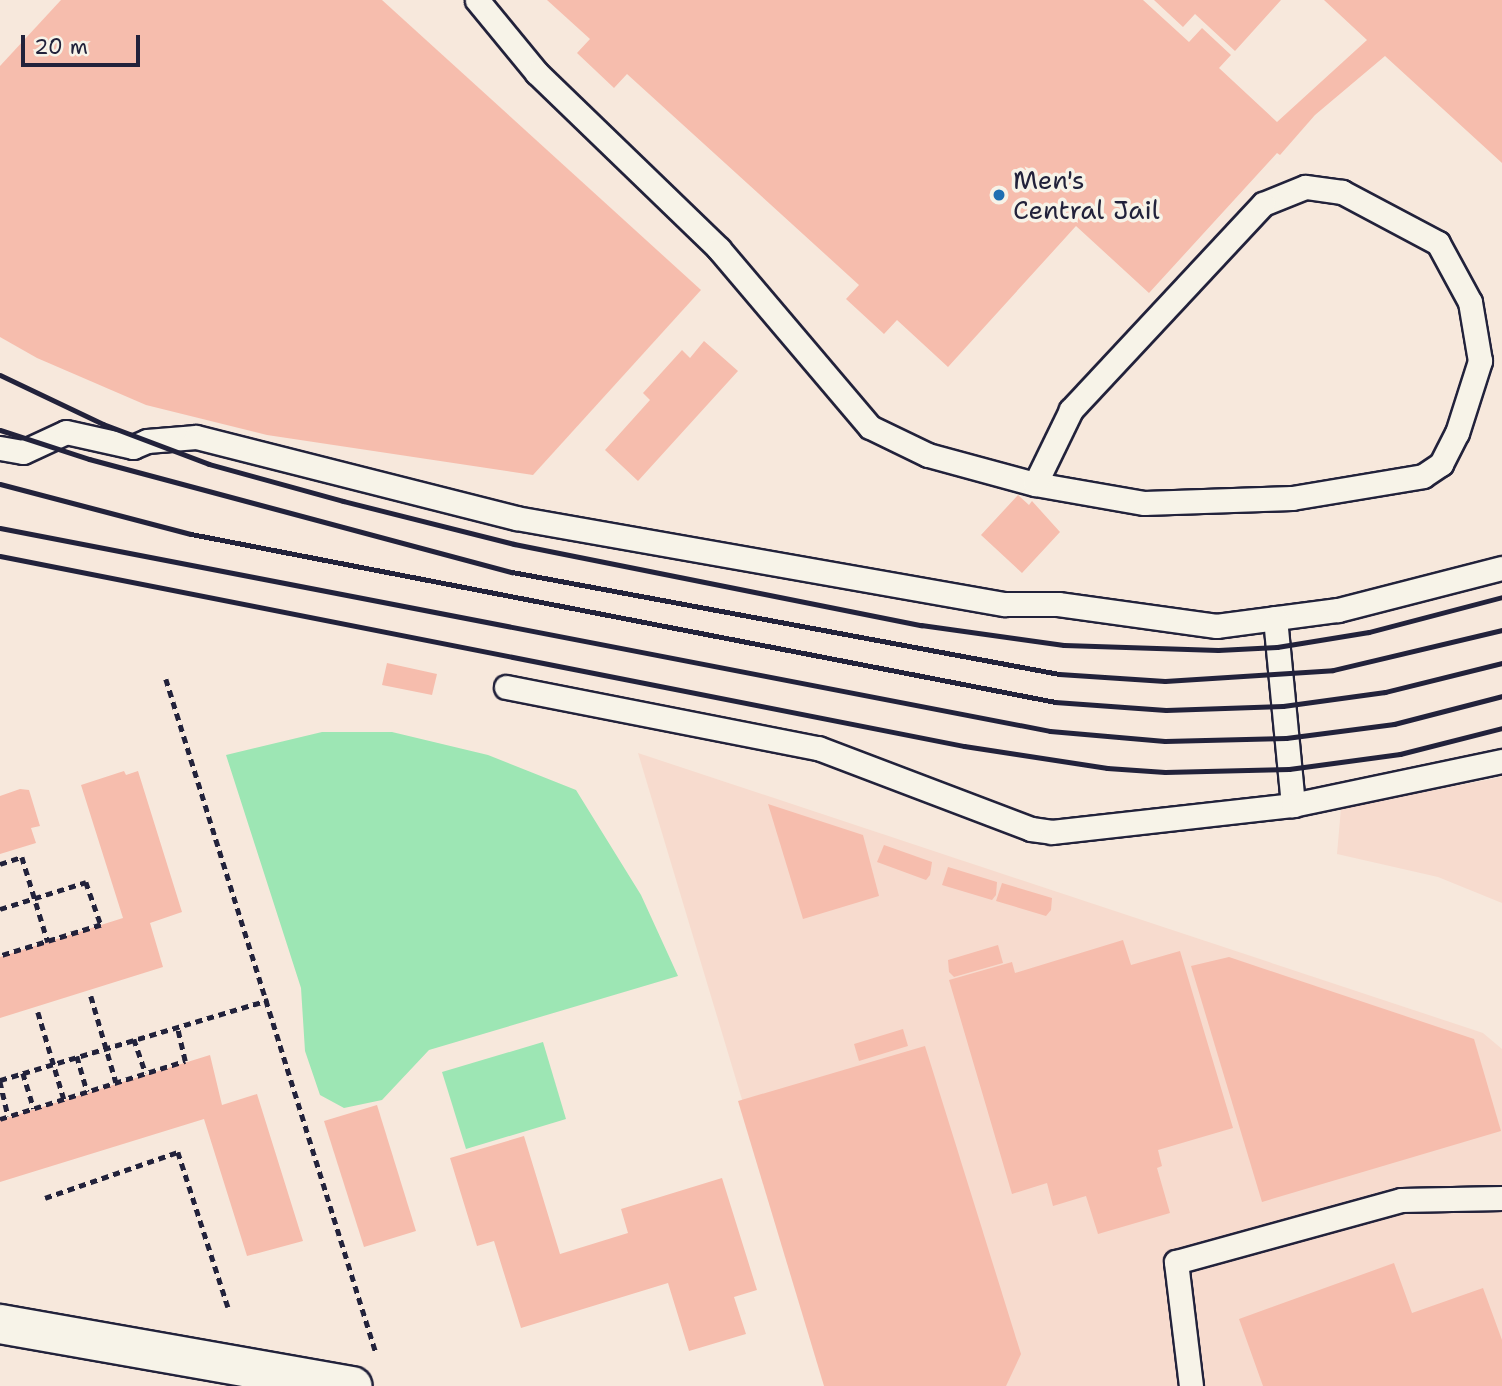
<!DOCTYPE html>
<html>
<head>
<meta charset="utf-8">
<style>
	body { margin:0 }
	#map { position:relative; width:1502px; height:1386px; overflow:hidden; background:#f7e8dc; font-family:"Shantell Sans",sans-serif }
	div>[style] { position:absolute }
	.built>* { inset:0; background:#f7dbce }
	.green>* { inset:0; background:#9de6b4 }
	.building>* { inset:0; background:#f6bdad }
	.path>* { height:4.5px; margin-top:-2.25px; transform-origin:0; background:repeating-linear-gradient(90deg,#22223b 0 7px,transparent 0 12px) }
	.roads { filter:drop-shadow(2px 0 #22223b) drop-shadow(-2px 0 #22223b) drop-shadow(0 2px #22223b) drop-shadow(0 -2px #22223b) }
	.service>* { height:23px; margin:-11.5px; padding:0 11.5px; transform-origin:11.5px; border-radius:11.5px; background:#f7f3e8 }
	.minor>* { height:38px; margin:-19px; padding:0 19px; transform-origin:19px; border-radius:19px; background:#f7f3e8 }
	.rail>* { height:5px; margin:-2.5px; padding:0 2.5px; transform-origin:2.5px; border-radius:2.5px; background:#22223b }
	.dots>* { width:19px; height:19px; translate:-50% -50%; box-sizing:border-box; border:4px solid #f7f3e8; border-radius:50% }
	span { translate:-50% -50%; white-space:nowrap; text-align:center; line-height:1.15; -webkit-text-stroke:7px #f7f3e8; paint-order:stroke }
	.poi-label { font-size:26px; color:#22223b }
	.left { translate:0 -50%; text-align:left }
	.scale { position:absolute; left:21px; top:35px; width:119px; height:32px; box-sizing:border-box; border:4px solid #22223b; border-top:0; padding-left:9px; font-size:21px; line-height:24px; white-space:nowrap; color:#22223b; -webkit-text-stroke:5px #f7f3e8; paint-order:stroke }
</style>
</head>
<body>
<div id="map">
	<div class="built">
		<div style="clip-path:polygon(638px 753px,1483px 1033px,1502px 1049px,1502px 1386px,828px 1386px)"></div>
		<div style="clip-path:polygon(1502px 777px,1502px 903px,1438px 877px,1337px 854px,1341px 808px)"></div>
	</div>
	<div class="green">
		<div style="clip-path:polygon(322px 732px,392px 732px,488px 755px,576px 790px,641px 895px,678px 976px,429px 1050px,382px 1100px,344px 1108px,320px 1095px,305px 1051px,301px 988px,226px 755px)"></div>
		<div style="clip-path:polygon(543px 1042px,566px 1119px,466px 1149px,442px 1072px)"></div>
	</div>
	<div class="building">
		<div style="clip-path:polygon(61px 0,382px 0,701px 290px,533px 475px,267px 435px,146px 405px,37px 358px,0 337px,0 66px)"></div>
		<div style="clip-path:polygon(547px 0,1143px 0,1189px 42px,1202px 28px,1231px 55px,1219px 68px,1277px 122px,1367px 40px,1324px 0,1502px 0,1502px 163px,1385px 56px,1315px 115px,1280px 155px,1277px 153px,1149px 293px,1076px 226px,948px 367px,897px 320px,884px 334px,846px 299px,859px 285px,627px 74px,614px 88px,577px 53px,590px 39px)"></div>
		<div style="clip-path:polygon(1154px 0,1281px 0,1235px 51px,1195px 14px,1183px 27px)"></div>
		<div style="clip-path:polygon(704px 341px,738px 371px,638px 481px,605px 450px,650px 400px,643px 393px,682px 350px,690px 358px)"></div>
		<div style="clip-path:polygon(1018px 495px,1029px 505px,1032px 501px,1060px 532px,1022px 573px,981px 535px)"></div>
		<div style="clip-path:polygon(387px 663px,437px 674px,432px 695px,382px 685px)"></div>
		<div style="clip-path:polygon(124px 771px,126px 775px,138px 771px,182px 912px,150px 923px,163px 967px,0 1018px,0 957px,123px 918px,81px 785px)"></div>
		<div style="clip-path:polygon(20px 789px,29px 790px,40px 826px,31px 828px,36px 843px,0 854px,0 796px)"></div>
		<div style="clip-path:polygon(768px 804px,863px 835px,879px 896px,803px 919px)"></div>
		<div style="clip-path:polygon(884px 845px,932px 862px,930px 875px,926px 880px,877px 862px)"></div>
		<div style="clip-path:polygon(948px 867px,997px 882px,996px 895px,992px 900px,942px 885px)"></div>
		<div style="clip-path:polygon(1002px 883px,1052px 898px,1051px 910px,1046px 916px,996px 901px)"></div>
		<div style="clip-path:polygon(1123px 940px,1131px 965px,1180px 951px,1233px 1128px,1158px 1150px,1162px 1166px,1157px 1168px,1170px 1213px,1098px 1234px,1086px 1196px,1053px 1206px,1047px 1183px,1012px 1194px,949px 980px,1012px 962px,1015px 973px)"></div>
		<div style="clip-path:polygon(998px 945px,1003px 963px,954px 977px,949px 972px,948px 960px)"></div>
		<div style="clip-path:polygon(1229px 957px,1474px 1039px,1501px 1131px,1262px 1202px,1191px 966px)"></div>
		<div style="clip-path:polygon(903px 1029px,908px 1046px,859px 1061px,854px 1044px)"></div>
		<div style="clip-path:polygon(925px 1046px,1021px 1354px,1006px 1386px,824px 1386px,738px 1101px)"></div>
		<div style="clip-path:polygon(210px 1055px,222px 1105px,257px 1094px,303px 1241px,247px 1256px,204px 1119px,0 1182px,0 1120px)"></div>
		<div style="clip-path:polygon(377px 1105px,416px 1231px,364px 1247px,324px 1121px)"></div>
		<div style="clip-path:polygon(524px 1136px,560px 1254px,628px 1233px,621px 1209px,722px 1178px,757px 1290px,734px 1297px,746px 1334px,689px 1351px,668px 1283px,521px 1328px,494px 1241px,477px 1246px,450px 1158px)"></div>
		<div style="clip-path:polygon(1394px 1263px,1412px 1313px,1483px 1288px,1502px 1340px,1502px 1386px,1263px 1386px,1239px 1319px)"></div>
	</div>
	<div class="path">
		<div style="left:166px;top:679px;width:706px;rotate:72.69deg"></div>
		<div style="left:0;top:864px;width:23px;rotate:-18deg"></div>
		<div style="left:22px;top:857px;width:89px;rotate:73deg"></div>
		<div style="left:0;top:909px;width:90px;rotate:-17.4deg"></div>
		<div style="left:86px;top:882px;width:46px;rotate:70.8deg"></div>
		<div style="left:101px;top:925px;width:106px;rotate:162.9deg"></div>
		<div style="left:91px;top:996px;width:90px;rotate:73.8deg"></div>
		<div style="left:38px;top:1012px;width:91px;rotate:73.4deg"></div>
		<div style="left:134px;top:1039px;width:36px;rotate:71deg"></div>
		<div style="left:77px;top:1056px;width:37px;rotate:74deg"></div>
		<div style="left:23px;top:1073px;width:37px;rotate:73deg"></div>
		<div style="left:0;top:1080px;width:280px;rotate:-16.6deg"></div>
		<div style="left:0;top:1081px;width:36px;rotate:77deg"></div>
		<div style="left:0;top:1119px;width:194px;rotate:-17.4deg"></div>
		<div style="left:185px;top:1061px;width:35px;rotate:-103deg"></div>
		<div style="left:45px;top:1198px;width:141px;rotate:-19.1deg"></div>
		<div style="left:178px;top:1152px;width:163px;rotate:72.1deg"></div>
	</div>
	<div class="roads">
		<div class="service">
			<div style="left:477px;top:0;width:94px;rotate:50.6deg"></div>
			<div style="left:537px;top:73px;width:253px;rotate:44deg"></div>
			<div style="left:719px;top:249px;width:233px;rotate:49.7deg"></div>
			<div style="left:870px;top:427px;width:64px;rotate:25.8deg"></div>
			<div style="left:928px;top:455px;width:111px;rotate:15.2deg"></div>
			<div style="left:1035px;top:484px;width:111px;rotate:9.9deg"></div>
			<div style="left:1144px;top:503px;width:148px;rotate:-1.9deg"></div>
			<div style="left:1292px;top:498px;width:133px;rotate:-9.5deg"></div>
			<div style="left:1423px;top:476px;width:22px;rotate:-34deg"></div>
			<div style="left:1441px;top:464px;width:35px;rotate:-63deg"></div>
			<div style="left:1457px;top:433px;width:76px;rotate:-72.3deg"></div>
			<div style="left:1480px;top:361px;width:60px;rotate:-99.6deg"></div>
			<div style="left:1470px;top:302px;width:67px;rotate:-118.5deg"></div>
			<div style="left:1438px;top:243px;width:109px;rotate:-152deg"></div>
			<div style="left:1342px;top:192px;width:37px;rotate:-172deg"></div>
			<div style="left:1305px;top:187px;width:45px;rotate:158deg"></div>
			<div style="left:1263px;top:204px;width:282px;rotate:133deg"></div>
			<div style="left:1071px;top:410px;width:82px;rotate:115.9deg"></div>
			<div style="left:0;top:448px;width:23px;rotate:10deg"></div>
			<div style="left:23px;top:452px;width:47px;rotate:-24.9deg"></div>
			<div style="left:66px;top:432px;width:69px;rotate:12.6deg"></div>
			<div style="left:133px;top:447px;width:15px;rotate:-23deg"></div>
			<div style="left:147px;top:441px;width:49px;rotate:-4.7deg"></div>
			<div style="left:196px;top:437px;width:330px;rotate:14.2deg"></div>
			<div style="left:516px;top:518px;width:497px;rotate:10deg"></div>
			<div style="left:1005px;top:604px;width:53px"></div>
			<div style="left:1058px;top:604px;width:160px;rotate:7.9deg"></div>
			<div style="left:1216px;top:626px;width:123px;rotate:-7.5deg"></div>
			<div style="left:1338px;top:610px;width:169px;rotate:-14.4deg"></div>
			<div style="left:1275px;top:618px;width:188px;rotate:84.5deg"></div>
			<div style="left:506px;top:687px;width:318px;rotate:11.1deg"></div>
			<div style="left:818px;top:748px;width:228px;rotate:20.8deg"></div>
			<div style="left:1031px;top:829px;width:21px;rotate:8deg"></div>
			<div style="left:1052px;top:832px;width:243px;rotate:-6.4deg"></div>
			<div style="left:1293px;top:805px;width:214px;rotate:-11.9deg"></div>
			<div style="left:1191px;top:1386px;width:125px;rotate:-96.9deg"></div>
			<div style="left:1176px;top:1262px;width:233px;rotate:-15.4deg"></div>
			<div style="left:1401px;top:1200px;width:101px;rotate:-1.1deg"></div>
		</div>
		<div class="minor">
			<div style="left:0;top:1324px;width:358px;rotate:10deg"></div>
		</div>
	</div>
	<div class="rail">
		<div style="left:0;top:375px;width:114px;rotate:25.4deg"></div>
		<div style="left:103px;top:424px;width:113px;rotate:20.7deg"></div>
		<div style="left:209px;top:464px;width:139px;rotate:15.4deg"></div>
		<div style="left:343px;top:501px;width:176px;rotate:14.1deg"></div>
		<div style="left:514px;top:544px;width:415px;rotate:11.3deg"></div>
		<div style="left:921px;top:625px;width:144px;rotate:8deg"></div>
		<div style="left:1064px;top:645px;width:154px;rotate:1.9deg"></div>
		<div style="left:1218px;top:650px;width:59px;rotate:-2.9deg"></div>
		<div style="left:1277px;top:647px;width:93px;rotate:-9.3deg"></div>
		<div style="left:1369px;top:632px;width:138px;rotate:-14.7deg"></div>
		<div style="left:0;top:430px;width:94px;rotate:18deg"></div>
		<div style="left:89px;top:459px;width:438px;rotate:15deg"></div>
		<div style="left:512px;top:572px;width:556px;rotate:10.56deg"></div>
		<div style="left:1059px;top:674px;width:106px;rotate:3.8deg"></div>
		<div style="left:1165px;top:681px;width:168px;rotate:-3.7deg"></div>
		<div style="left:1333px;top:670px;width:174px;rotate:-13.3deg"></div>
		<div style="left:0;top:484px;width:197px;rotate:14.7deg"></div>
		<div style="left:191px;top:534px;width:880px;rotate:11deg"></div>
		<div style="left:1055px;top:702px;width:111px;rotate:4.1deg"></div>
		<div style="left:1166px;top:710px;width:117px;rotate:-2deg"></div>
		<div style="left:1283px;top:706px;width:103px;rotate:-7.8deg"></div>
		<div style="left:1385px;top:692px;width:121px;rotate:-13.9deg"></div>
		<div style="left:0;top:528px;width:1069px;rotate:10.94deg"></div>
		<div style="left:1050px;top:731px;width:115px;rotate:5deg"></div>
		<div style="left:1165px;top:741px;width:121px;rotate:-1.4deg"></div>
		<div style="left:1286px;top:738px;width:109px;rotate:-7.4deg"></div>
		<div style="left:1394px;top:724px;width:112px;rotate:-14.5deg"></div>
		<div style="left:0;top:556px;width:983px;rotate:11.15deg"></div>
		<div style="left:964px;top:746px;width:145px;rotate:8.7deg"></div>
		<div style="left:1107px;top:768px;width:58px;rotate:3.9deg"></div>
		<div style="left:1165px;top:772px;width:124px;rotate:-1.4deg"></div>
		<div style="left:1289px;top:769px;width:112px;rotate:-7.7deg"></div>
		<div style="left:1400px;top:754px;width:105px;rotate:-14.3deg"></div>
	</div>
	<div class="dots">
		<div style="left:999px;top:195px;background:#1f6fb2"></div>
	</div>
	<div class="poi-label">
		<span class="left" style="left:1013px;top:195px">Men's<br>Central Jail</span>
	</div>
	<div class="scale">20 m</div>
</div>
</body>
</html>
